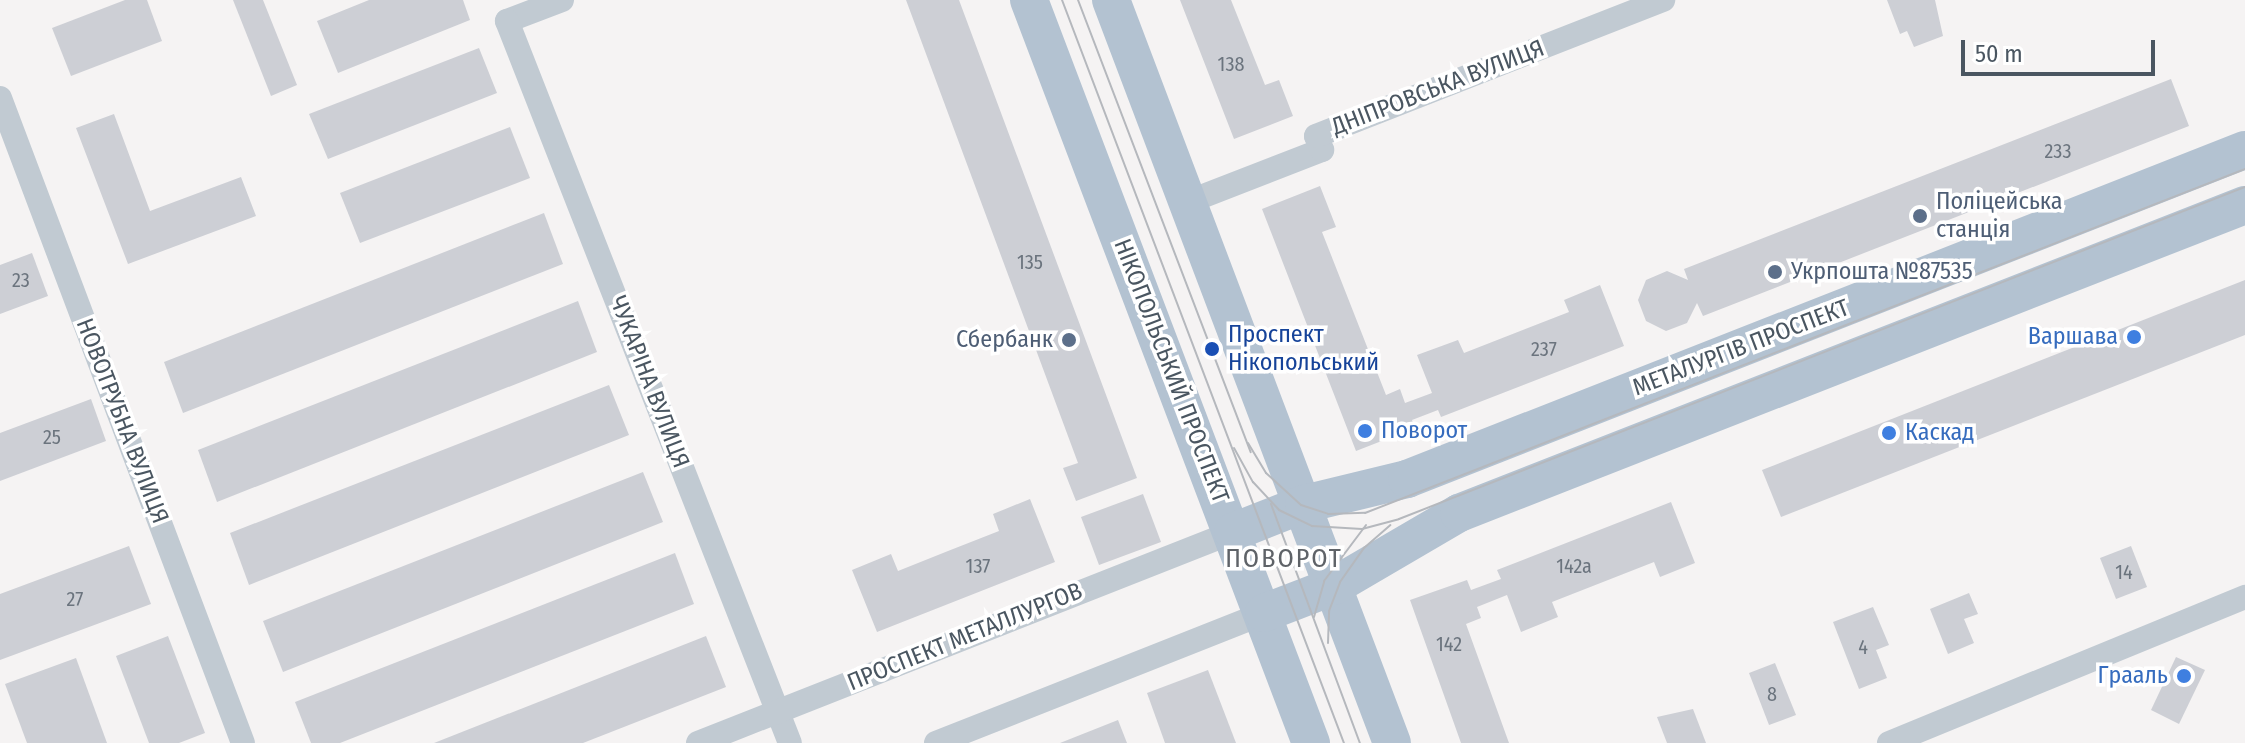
<!DOCTYPE html>
<html>
<head>
<meta charset="utf-8">
<style>
	body { margin:0 }
	#map { position:relative; width:2245px; height:743px; overflow:hidden; background:#f5f3f3; font-family:"Fira Sans Condensed",sans-serif }
	div>[style] { position:absolute }
	.building>* { inset:0; background:#cdcfd5 }
	.street>* { height:24px; margin:-12px; padding:0 12px; transform-origin:12px; border-radius:12px; background:#c1cad2 }
	.primary>* { height:38px; margin:-19px; padding:0 19px; transform-origin:19px; border-radius:19px; background:#b3c2d1 }
	.tram>* { height:2px; margin:-1px; padding:0 1px; transform-origin:1px; border-radius:1px; background:#b5b8bd }
	.dots>* { width:22px; height:22px; translate:-50% -50%; box-sizing:border-box; border:4px solid #fff; border-radius:50% }
	span { translate:-50% -50%; white-space:nowrap; text-align:center; line-height:1.15; -webkit-text-stroke:7px #fff; paint-order:stroke }
	.number-label { font-size:20px; color:#6b747e }
	.number-label span { -webkit-text-stroke-width:0 }
	.street-label { font-size:24px; color:#4a5661 }
	.service-label { font-size:24px; color:#4e5e75 }
	.left { translate:0 -50%; text-align:left }
	.right { translate:-100% -50%; text-align:right }
	.transit-label { font-size:24px; color:#164399 }
	.shop-label { font-size:24px; color:#366cbe }
	.neighbourhood-label { font-size:26px; color:#5f6368; letter-spacing:2px }
	.scale { position:absolute; left:1961px; top:40px; width:194px; height:36px; box-sizing:border-box; border:4px solid #4a5661; border-top:0; padding-left:10px; font-size:24px; line-height:28px; white-space:nowrap; color:#4a5661; -webkit-text-stroke:6px #fff; paint-order:stroke }
</style>
</head>
<body>
<div id="map">
	<div class="building">
		<div style="clip-path:polygon(125px 0,147px 0,162px 41px,71px 76px,52px 28px)"></div>
		<div style="clip-path:polygon(233px 0,263px 0,297px 85px,271px 96px)"></div>
		<div style="clip-path:polygon(369px 0,463px 0,470px 20px,338px 73px,317px 21px)"></div>
		<div style="clip-path:polygon(906px 0,959px 0,1137px 478px,1076px 501px,1063px 468px,1078px 463px)"></div>
		<div style="clip-path:polygon(1180px 0,1231px 0,1265px 85px,1279px 80px,1293px 116px,1234px 139px)"></div>
		<div style="clip-path:polygon(1887px 0,1935px 0,1943px 36px,1914px 47px,1907px 31px,1900px 34px)"></div>
		<div style="clip-path:polygon(479px 48px,497px 93px,328px 159px,309px 114px)"></div>
		<div style="clip-path:polygon(2171px 79px,2189px 126px,1703px 316px,1697px 303px,1687px 323px,1666px 331px,1646px 321px,1638px 300px,1646px 280px,1667px 271px,1688px 280px,1684px 269px)"></div>
		<div style="clip-path:polygon(114px 114px,150px 211px,241px 177px,256px 216px,128px 264px,76px 128px)"></div>
		<div style="clip-path:polygon(510px 127px,530px 178px,360px 243px,340px 193px)"></div>
		<div style="clip-path:polygon(1320px 186px,1336px 227px,1322px 232px,1386px 395px,1400px 389px,1405px 403px,1432px 393px,1417px 355px,1458px 340px,1464px 353px,1569px 312px,1564px 300px,1600px 285px,1624px 346px,1441px 417px,1438px 410px,1412px 420px,1415px 428px,1356px 451px,1262px 209px)"></div>
		<div style="clip-path:polygon(544px 213px,563px 264px,183px 413px,164px 362px)"></div>
		<div style="clip-path:polygon(32px 253px,48px 296px,0 314px,0 265px)"></div>
		<div style="clip-path:polygon(2245px 280px,2245px 335px,1781px 517px,1762px 470px)"></div>
		<div style="clip-path:polygon(578px 301px,597px 352px,217px 502px,198px 450px)"></div>
		<div style="clip-path:polygon(609px 385px,629px 435px,249px 585px,230px 533px)"></div>
		<div style="clip-path:polygon(91px 399px,106px 441px,0 481px,0 433px)"></div>
		<div style="clip-path:polygon(643px 472px,663px 522px,283px 672px,263px 621px)"></div>
		<div style="clip-path:polygon(1143px 494px,1161px 542px,1099px 565px,1081px 517px)"></div>
		<div style="clip-path:polygon(1030px 499px,1055px 562px,877px 632px,852px 570px,891px 554px,898px 571px,948px 551px,999px 531px,993px 514px)"></div>
		<div style="clip-path:polygon(1671px 502px,1695px 563px,1660px 577px,1654px 562px,1552px 602px,1558px 617px,1521px 632px,1507px 595px,1477px 607px,1481px 618px,1466px 624px,1509px 743px,1461px 743px,1410px 600px,1467px 580px,1471px 590px,1501px 579px,1497px 570px)"></div>
		<div style="clip-path:polygon(129px 546px,151px 604px,0 660px,0 594px)"></div>
		<div style="clip-path:polygon(2131px 546px,2147px 587px,2116px 599px,2100px 558px)"></div>
		<div style="clip-path:polygon(675px 553px,694px 604px,340px 743px,311px 743px,295px 702px)"></div>
		<div style="clip-path:polygon(1969px 593px,1978px 614px,1964px 619px,1974px 643px,1948px 654px,1930px 609px)"></div>
		<div style="clip-path:polygon(1873px 607px,1889px 645px,1876px 650px,1887px 678px,1859px 689px,1833px 622px)"></div>
		<div style="clip-path:polygon(168px 636px,205px 733px,179px 743px,149px 743px,116px 656px)"></div>
		<div style="clip-path:polygon(706px 636px,726px 687px,583px 743px,434px 743px)"></div>
		<div style="clip-path:polygon(2176px 657px,2205px 670px,2179px 724px,2151px 710px)"></div>
		<div style="clip-path:polygon(76px 658px,107px 743px,27px 743px,5px 684px)"></div>
		<div style="clip-path:polygon(1775px 663px,1796px 715px,1769px 725px,1749px 673px)"></div>
		<div style="clip-path:polygon(1208px 670px,1236px 743px,1165px 743px,1147px 693px)"></div>
		<div style="clip-path:polygon(1693px 709px,1706px 743px,1667px 743px,1657px 717px)"></div>
		<div style="clip-path:polygon(1118px 720px,1127px 743px,1060px 743px)"></div>
	</div>
	<div class="street">
		<div style="left:562px;top:0;width:59px;rotate:159.1deg"></div>
		<div style="left:507px;top:21px;width:775px;rotate:68.6deg"></div>
		<div style="left:0;top:98px;width:689px;rotate:69.36deg"></div>
		<div style="left:1188px;top:202px;width:144px;rotate:-21.2deg"></div>
		<div style="left:1322px;top:150px;width:15px;rotate:-113deg"></div>
		<div style="left:1316px;top:136px;width:373px;rotate:-21.4deg"></div>
		<div style="left:698px;top:743px;width:575px;rotate:-21.52deg"></div>
		<div style="left:936px;top:743px;width:353px;rotate:-21.6deg"></div>
		<div style="left:1889px;top:743px;width:385px;rotate:-22.3deg"></div>
	</div>
	<div class="primary">
		<div style="left:1029px;top:0;width:795px;rotate:69.22deg"></div>
		<div style="left:1111px;top:0;width:794px;rotate:69.28deg"></div>
		<div style="left:1233px;top:532px;width:76px;rotate:-21.5deg"></div>
		<div style="left:1304px;top:504px;width:106px;rotate:-13.6deg"></div>
		<div style="left:1407px;top:479px;width:900px;rotate:-21.44deg"></div>
		<div style="left:1264px;top:613px;width:75px;rotate:-21.1deg"></div>
		<div style="left:1334px;top:586px;width:145px;rotate:-30.3deg"></div>
		<div style="left:1459px;top:513px;width:844px;rotate:-21.4deg"></div>
	</div>
	<div class="tram">
		<div style="left:1062px;top:0;width:795px;rotate:69.22deg"></div>
		<div style="left:1078px;top:0;width:484px;rotate:69.1deg"></div>
		<div style="left:1248px;top:443px;width:35px;rotate:59deg"></div>
		<div style="left:1266px;top:473px;width:47px;rotate:42.4deg"></div>
		<div style="left:1301px;top:505px;width:28px;rotate:18deg"></div>
		<div style="left:1328px;top:514px;width:37px;rotate:-2deg"></div>
		<div style="left:1365px;top:513px;width:945px;rotate:-21.35deg"></div>
		<div style="left:1234px;top:448px;width:39px;rotate:61deg"></div>
		<div style="left:1253px;top:482px;width:38px;rotate:47deg"></div>
		<div style="left:1279px;top:510px;width:37px;rotate:26deg"></div>
		<div style="left:1312px;top:526px;width:50px;rotate:3.4deg"></div>
		<div style="left:1362px;top:529px;width:38px;rotate:-15deg"></div>
		<div style="left:1399px;top:519px;width:909px;rotate:-21.43deg"></div>
		<div style="left:1271px;top:504px;width:255px;rotate:69.6deg"></div>
		<div style="left:1314px;top:617px;width:37px;rotate:-74deg"></div>
		<div style="left:1324px;top:581px;width:70px;rotate:-53.1deg"></div>
		<div style="left:1328px;top:643px;width:32px;rotate:-88deg"></div>
		<div style="left:1329px;top:611px;width:31px;rotate:-69deg"></div>
		<div style="left:1340px;top:582px;width:42px;rotate:-54.8deg"></div>
		<div style="left:1364px;top:548px;width:35px;rotate:-41deg"></div>
	</div>
	<div class="dots">
		<div style="left:1920px;top:216px;background:#5c6f8a"></div>
		<div style="left:1775px;top:272px;background:#5c6f8a"></div>
		<div style="left:2134px;top:337px;background:#3f7fe0"></div>
		<div style="left:1069px;top:340px;background:#5c6f8a"></div>
		<div style="left:1212px;top:349px;background:#1a4fb4"></div>
		<div style="left:1365px;top:431px;background:#3f7fe0"></div>
		<div style="left:1889px;top:433px;background:#3f7fe0"></div>
		<div style="left:2184px;top:676px;background:#3f7fe0"></div>
	</div>
	<div class="number-label">
		<span style="left:1231px;top:64px">138</span>
		<span style="left:2058px;top:151px">233</span>
		<span style="left:1030px;top:262px">135</span>
		<span style="left:21px;top:280px">23</span>
		<span style="left:1544px;top:349px">237</span>
		<span style="left:52px;top:437px">25</span>
		<span style="left:978px;top:566px">137</span>
		<span style="left:1574px;top:566px">142а</span>
		<span style="left:2124px;top:572px">14</span>
		<span style="left:75px;top:599px">27</span>
		<span style="left:1449px;top:644px">142</span>
		<span style="left:1863px;top:647px">4</span>
		<span style="left:1772px;top:694px">8</span>
	</div>
	<div class="street-label">
		<span style="left:1438px;top:88px;rotate:-21deg">ДНІПРОВСЬКА ВУЛИЦЯ</span>
		<span style="left:1741px;top:348px;rotate:-21deg">МЕТАЛУРГІВ ПРОСПЕКТ</span>
		<span style="left:1171px;top:371px;rotate:69deg">НІКОПОЛЬСЬКИЙ ПРОСПЕКТ</span>
		<span style="left:649px;top:382px;rotate:69deg">ЧУКАРІНА ВУЛИЦЯ</span>
		<span style="left:122px;top:421px;rotate:69deg">НОВОТРУБНА ВУЛИЦЯ</span>
		<span style="left:965px;top:637px;rotate:-22deg">ПРОСПЕКТ МЕТАЛЛУРГОВ</span>
	</div>
	<div class="service-label">
		<span class="left" style="left:1936px;top:216px">Поліцейська<br>станція</span>
		<span class="left" style="left:1791px;top:272px">Укрпошта №87535</span>
		<span class="right" style="left:1053px;top:340px">Сбербанк</span>
	</div>
	<div class="transit-label">
		<span class="left" style="left:1228px;top:349px">Проспект<br>Нікопольський</span>
	</div>
	<div class="shop-label">
		<span class="right" style="left:2118px;top:337px">Варшава</span>
		<span class="left" style="left:1381px;top:431px">Поворот</span>
		<span class="left" style="left:1905px;top:433px">Каскад</span>
		<span class="right" style="left:2168px;top:676px">Грааль</span>
	</div>
	<div class="neighbourhood-label">
		<span style="left:1284px;top:559px">ПОВОРОТ</span>
	</div>
	<div class="scale">50 m</div>
</div>
</body>
</html>
